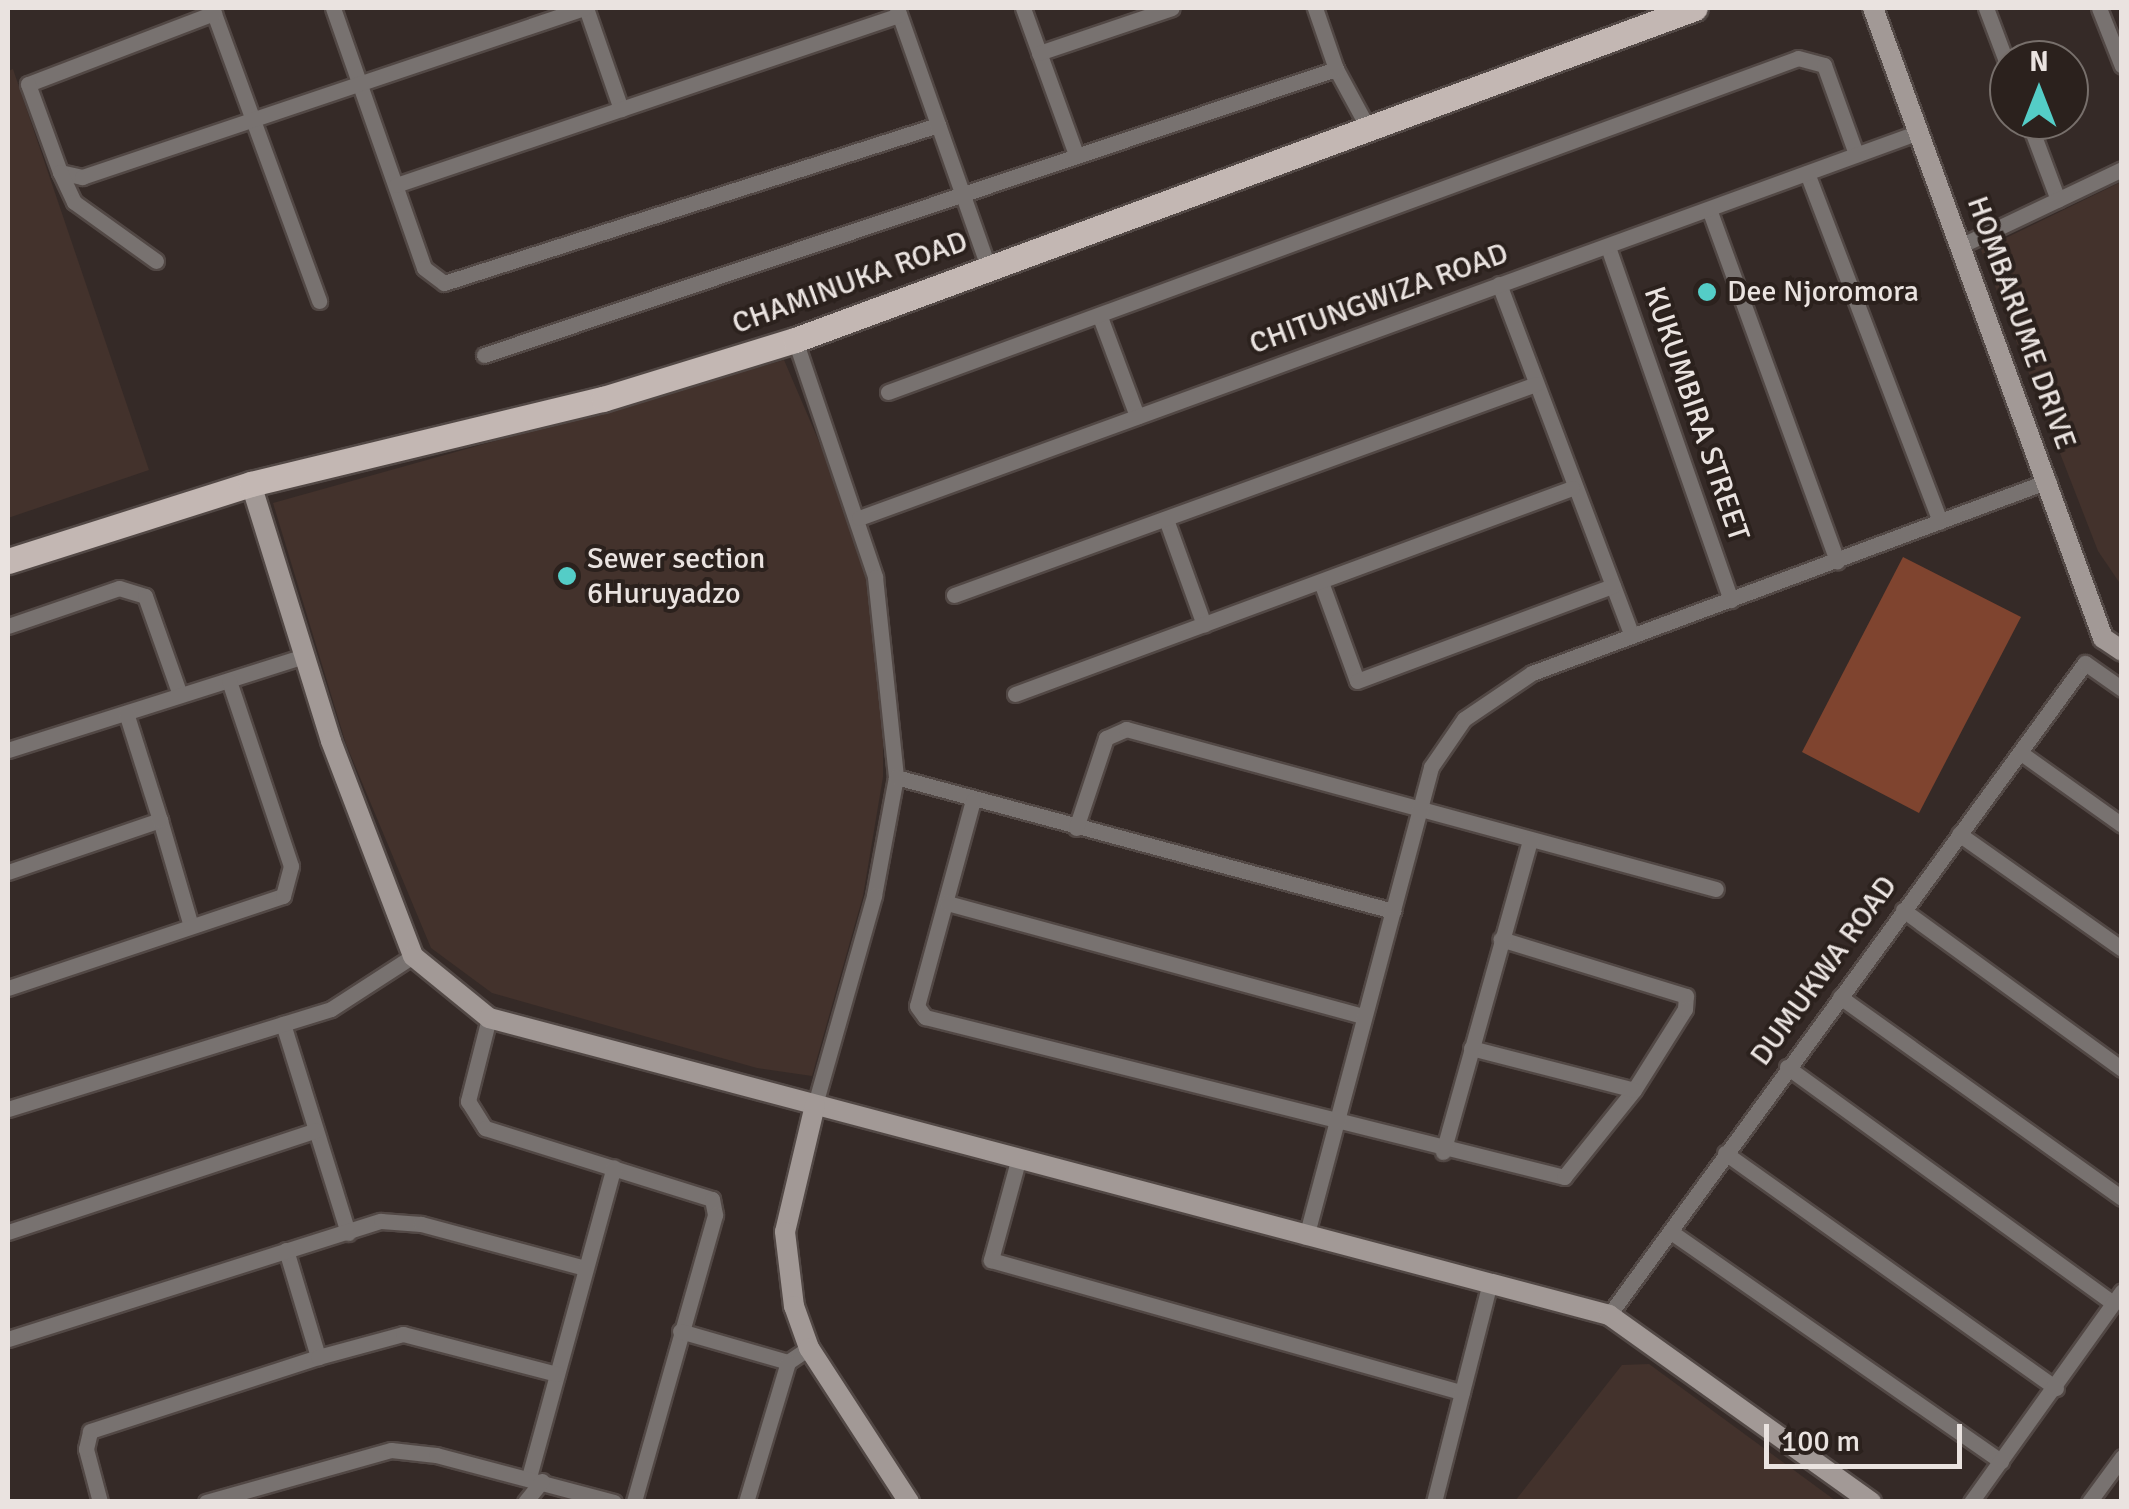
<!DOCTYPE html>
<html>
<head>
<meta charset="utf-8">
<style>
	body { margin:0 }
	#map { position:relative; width:2129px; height:1509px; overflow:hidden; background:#352a27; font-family:Signika,sans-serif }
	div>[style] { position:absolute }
	.built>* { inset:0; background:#43322c }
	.green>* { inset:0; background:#7f442f }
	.roads { filter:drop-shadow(2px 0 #524845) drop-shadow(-2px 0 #524845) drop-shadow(0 2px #524845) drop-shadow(0 -2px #524845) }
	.street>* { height:15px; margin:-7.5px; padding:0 7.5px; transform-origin:7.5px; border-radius:7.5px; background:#787270 }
	.secondary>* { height:20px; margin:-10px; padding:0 10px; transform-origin:10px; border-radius:10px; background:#a29996 }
	.primary>* { height:25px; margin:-12.5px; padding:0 12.5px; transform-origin:12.5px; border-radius:12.5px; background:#c3b7b3 }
	.dots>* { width:28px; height:28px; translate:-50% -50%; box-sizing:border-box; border:5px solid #2b211d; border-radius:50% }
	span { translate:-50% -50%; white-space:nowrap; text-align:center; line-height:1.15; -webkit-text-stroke:8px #2b211d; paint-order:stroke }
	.street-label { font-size:30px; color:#eae3e0 }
	.poi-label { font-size:30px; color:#eae3e0 }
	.left { translate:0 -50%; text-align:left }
	.frame { position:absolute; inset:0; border:10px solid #eae3e0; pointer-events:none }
	.north { position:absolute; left:1989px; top:40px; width:100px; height:100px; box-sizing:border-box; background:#2b211d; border:2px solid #776f6b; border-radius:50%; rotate:0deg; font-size:28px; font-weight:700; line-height:40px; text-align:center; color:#eae3e0 }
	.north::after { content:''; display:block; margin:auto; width:35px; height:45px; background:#54cdc7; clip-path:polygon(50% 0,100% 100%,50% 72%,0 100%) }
	.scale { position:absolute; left:1764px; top:1424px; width:198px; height:45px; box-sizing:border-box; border:5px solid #eae3e0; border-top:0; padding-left:12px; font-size:30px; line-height:35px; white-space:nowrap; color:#eae3e0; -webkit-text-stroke:8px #2b211d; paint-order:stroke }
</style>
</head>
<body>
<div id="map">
	<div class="built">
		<div style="clip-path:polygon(13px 69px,149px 470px,8px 518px,8px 71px)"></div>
		<div style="clip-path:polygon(2121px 182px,2121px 585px,2098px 551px,1981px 250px)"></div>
		<div style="clip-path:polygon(784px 360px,883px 591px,883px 777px,863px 896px,812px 1076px,757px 1068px,492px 993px,431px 948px,346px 744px,273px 503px)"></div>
		<div style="clip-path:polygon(1649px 1364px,1836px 1501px,1515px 1501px,1622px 1365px)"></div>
	</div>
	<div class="green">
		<div style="clip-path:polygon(1903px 557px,2021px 617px,1919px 813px,1802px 752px)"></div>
	</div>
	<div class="roads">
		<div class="street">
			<div style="left:212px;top:8px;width:312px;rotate:69.9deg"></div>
			<div style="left:333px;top:8px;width:275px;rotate:70.7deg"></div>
			<div style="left:424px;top:268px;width:25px;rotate:37deg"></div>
			<div style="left:444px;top:283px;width:519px;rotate:-17.74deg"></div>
			<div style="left:586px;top:8px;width:107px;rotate:70.9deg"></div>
			<div style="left:897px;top:8px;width:275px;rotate:70.6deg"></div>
			<div style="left:1023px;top:8px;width:153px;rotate:70.1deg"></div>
			<div style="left:1986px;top:8px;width:65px;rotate:69.3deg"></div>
			<div style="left:2099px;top:8px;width:62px;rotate:68.4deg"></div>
			<div style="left:214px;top:13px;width:199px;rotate:159.1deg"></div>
			<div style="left:28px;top:84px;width:94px;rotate:70deg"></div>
			<div style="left:60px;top:172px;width:23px;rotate:13deg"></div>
			<div style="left:82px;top:177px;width:530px;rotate:-18.61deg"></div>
			<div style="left:1039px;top:53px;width:140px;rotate:-18.7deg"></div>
			<div style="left:1336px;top:69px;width:67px;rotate:61.5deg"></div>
			<div style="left:2028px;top:120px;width:85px;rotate:69.4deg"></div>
			<div style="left:60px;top:172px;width:33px;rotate:65deg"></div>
			<div style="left:74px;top:202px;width:101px;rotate:35.7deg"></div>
			<div style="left:1807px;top:173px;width:373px;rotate:69.1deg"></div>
			<div style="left:396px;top:185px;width:531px;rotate:-18.67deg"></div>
			<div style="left:1709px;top:209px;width:375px;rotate:70deg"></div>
			<div style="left:1960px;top:246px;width:179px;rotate:-25.4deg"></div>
			<div style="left:1608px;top:247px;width:374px;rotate:70.8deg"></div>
			<div style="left:1499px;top:284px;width:376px;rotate:69.3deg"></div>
			<div style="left:1100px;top:317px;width:106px;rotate:69.5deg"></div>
			<div style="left:795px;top:340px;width:250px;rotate:71.3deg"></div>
			<div style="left:875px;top:577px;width:201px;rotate:84deg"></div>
			<div style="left:896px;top:777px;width:121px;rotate:100.5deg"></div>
			<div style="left:874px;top:896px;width:217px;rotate:105.8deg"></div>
			<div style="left:484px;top:355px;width:899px;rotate:-18.56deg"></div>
			<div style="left:1336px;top:69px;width:65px;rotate:-109deg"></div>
			<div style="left:888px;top:392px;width:969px;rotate:-20.15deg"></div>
			<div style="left:1798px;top:58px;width:27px;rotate:15deg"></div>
			<div style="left:1824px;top:65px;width:95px;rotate:70.2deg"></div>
			<div style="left:859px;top:518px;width:1128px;rotate:-20.01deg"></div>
			<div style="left:1167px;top:522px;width:109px;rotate:70.2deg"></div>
			<div style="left:1321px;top:582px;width:105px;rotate:70deg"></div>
			<div style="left:1357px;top:681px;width:273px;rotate:-20.4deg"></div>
			<div style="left:954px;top:595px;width:619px;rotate:-19.93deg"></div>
			<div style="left:8px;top:626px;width:117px;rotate:-18.9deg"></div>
			<div style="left:119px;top:588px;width:27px;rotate:17deg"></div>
			<div style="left:145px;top:596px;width:105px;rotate:70.5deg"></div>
			<div style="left:1015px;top:694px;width:594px;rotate:-20.3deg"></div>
			<div style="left:8px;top:750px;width:312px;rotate:-17.6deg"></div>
			<div style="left:2021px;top:753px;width:124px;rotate:35.5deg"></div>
			<div style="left:896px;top:777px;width:515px;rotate:15.09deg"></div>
			<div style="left:973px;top:800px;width:213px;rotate:105.2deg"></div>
			<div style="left:917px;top:1006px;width:14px;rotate:54deg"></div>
			<div style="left:925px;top:1017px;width:659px;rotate:14.06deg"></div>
			<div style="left:1564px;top:1177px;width:112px;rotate:-51.2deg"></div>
			<div style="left:1634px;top:1090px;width:96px;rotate:-57.8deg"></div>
			<div style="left:1685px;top:1009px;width:13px;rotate:-86deg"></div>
			<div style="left:1686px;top:996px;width:194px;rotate:-162.9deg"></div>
			<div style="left:160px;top:820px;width:110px;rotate:73.7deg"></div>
			<div style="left:1076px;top:828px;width:95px;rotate:-71.6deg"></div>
			<div style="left:1106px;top:738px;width:22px;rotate:-24deg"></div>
			<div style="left:1126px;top:729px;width:611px;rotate:15.17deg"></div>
			<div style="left:1959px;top:834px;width:199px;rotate:35.2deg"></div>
			<div style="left:8px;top:872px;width:161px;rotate:-18.9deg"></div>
			<div style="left:160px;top:820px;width:112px;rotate:-107.6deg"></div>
			<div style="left:947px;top:903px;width:430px;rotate:15.2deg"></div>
			<div style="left:1903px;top:910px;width:271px;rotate:36deg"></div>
			<div style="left:8px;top:988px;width:290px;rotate:-18.5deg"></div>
			<div style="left:283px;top:896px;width:31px;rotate:-75deg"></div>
			<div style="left:291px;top:866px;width:195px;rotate:-108.5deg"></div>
			<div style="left:1840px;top:997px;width:346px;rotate:35.5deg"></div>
			<div style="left:489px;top:1018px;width:86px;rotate:104.2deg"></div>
			<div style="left:468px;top:1101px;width:32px;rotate:58deg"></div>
			<div style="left:485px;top:1128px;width:238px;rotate:17.4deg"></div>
			<div style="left:712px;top:1199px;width:16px;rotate:79deg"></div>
			<div style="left:715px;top:1215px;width:298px;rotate:105.8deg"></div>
			<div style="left:283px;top:1024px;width:219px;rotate:72.7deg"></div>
			<div style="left:1471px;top:1048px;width:168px;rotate:14.4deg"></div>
			<div style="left:1787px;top:1067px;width:402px;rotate:35.9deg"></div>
			<div style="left:8px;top:1109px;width:338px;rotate:-17.2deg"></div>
			<div style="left:331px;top:1009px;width:98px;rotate:-32.9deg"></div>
			<div style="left:1443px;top:1152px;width:324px;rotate:-74.4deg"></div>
			<div style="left:1725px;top:1153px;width:406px;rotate:35.4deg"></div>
			<div style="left:1018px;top:1161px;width:103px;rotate:105.3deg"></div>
			<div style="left:991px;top:1260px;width:489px;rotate:15.7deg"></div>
			<div style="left:8px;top:1232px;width:324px;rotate:-18.3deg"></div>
			<div style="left:1671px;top:1232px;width:402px;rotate:34.8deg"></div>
			<div style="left:1306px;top:1237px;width:486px;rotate:-75.1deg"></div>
			<div style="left:1431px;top:767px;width:58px;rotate:-55.5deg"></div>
			<div style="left:1464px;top:719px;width:82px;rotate:-34.1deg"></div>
			<div style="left:1532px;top:673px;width:551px;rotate:-20.41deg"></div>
			<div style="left:286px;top:1250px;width:112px;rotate:73.3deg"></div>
			<div style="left:1609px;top:1315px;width:807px;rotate:-53.87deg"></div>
			<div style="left:2085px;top:663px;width:45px;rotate:35.1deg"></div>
			<div style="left:680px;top:1331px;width:112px;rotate:16deg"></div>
			<div style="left:788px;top:1362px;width:25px;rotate:-34deg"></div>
			<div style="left:8px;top:1339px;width:391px;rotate:-17.6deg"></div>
			<div style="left:381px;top:1221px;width:40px;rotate:4.3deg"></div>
			<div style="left:421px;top:1224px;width:170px;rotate:15deg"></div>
			<div style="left:529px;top:1477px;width:321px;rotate:-74.7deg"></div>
			<div style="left:100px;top:1502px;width:55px;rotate:-104.8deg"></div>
			<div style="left:86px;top:1449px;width:18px;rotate:-77deg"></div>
			<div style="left:90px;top:1431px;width:240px;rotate:-18deg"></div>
			<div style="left:318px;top:1357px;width:88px;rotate:-15.1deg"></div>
			<div style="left:403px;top:1334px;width:159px;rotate:14.6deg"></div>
			<div style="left:206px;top:1502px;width:192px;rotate:-15.7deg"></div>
			<div style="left:391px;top:1450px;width:45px;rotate:6.3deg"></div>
			<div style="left:436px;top:1455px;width:184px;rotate:14.8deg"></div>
			<div style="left:525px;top:1502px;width:27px;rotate:-51deg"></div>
			<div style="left:746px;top:1502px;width:146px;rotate:-73.3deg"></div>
			<div style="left:1434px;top:1502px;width:226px;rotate:-75.7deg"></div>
			<div style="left:1971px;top:1502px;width:259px;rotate:-54.4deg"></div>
			<div style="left:2089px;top:1502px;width:56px;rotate:-53.7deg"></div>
		</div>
		<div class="secondary">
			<div style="left:1873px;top:8px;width:671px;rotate:69.94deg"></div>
			<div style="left:2103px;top:638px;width:23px;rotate:34deg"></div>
			<div style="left:251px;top:484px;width:269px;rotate:72.7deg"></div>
			<div style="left:331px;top:741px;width:230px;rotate:69.1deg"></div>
			<div style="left:413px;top:956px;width:98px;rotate:39.2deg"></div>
			<div style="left:489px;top:1018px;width:1159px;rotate:14.85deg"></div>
			<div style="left:1609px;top:1315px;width:322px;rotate:35.5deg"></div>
			<div style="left:815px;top:1105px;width:130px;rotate:103.3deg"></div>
			<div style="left:785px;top:1232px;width:75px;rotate:83.1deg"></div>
			<div style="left:794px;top:1306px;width:45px;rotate:70.3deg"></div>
			<div style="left:809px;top:1348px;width:184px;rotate:57deg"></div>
		</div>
		<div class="primary">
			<div style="left:8px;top:561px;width:255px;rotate:-17.6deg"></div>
			<div style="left:251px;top:484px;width:362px;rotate:-13.6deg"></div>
			<div style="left:603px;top:399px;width:201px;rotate:-17.1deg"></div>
			<div style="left:795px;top:340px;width:959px;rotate:-20.25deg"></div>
		</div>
	</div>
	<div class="dots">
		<div style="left:1707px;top:292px;background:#54cdc7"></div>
		<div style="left:567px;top:576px;background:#54cdc7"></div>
	</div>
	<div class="street-label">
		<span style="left:850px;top:283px;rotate:-20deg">CHAMINUKA ROAD</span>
		<span style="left:1379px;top:299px;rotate:-20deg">CHITUNGWIZA ROAD</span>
		<span style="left:2021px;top:323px;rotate:70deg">HOMBARUME DRIVE</span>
		<span style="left:1696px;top:414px;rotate:71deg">KUKUMBIRA STREET</span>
		<span style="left:1824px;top:971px;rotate:-54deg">DUMUKWA ROAD</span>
	</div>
	<div class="poi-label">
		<span class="left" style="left:1727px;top:292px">Dee Njoromora</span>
		<span class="left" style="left:587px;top:576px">Sewer section<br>6Huruyadzo</span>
	</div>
	<div class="frame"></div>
	<div class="north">N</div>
	<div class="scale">100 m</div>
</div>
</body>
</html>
